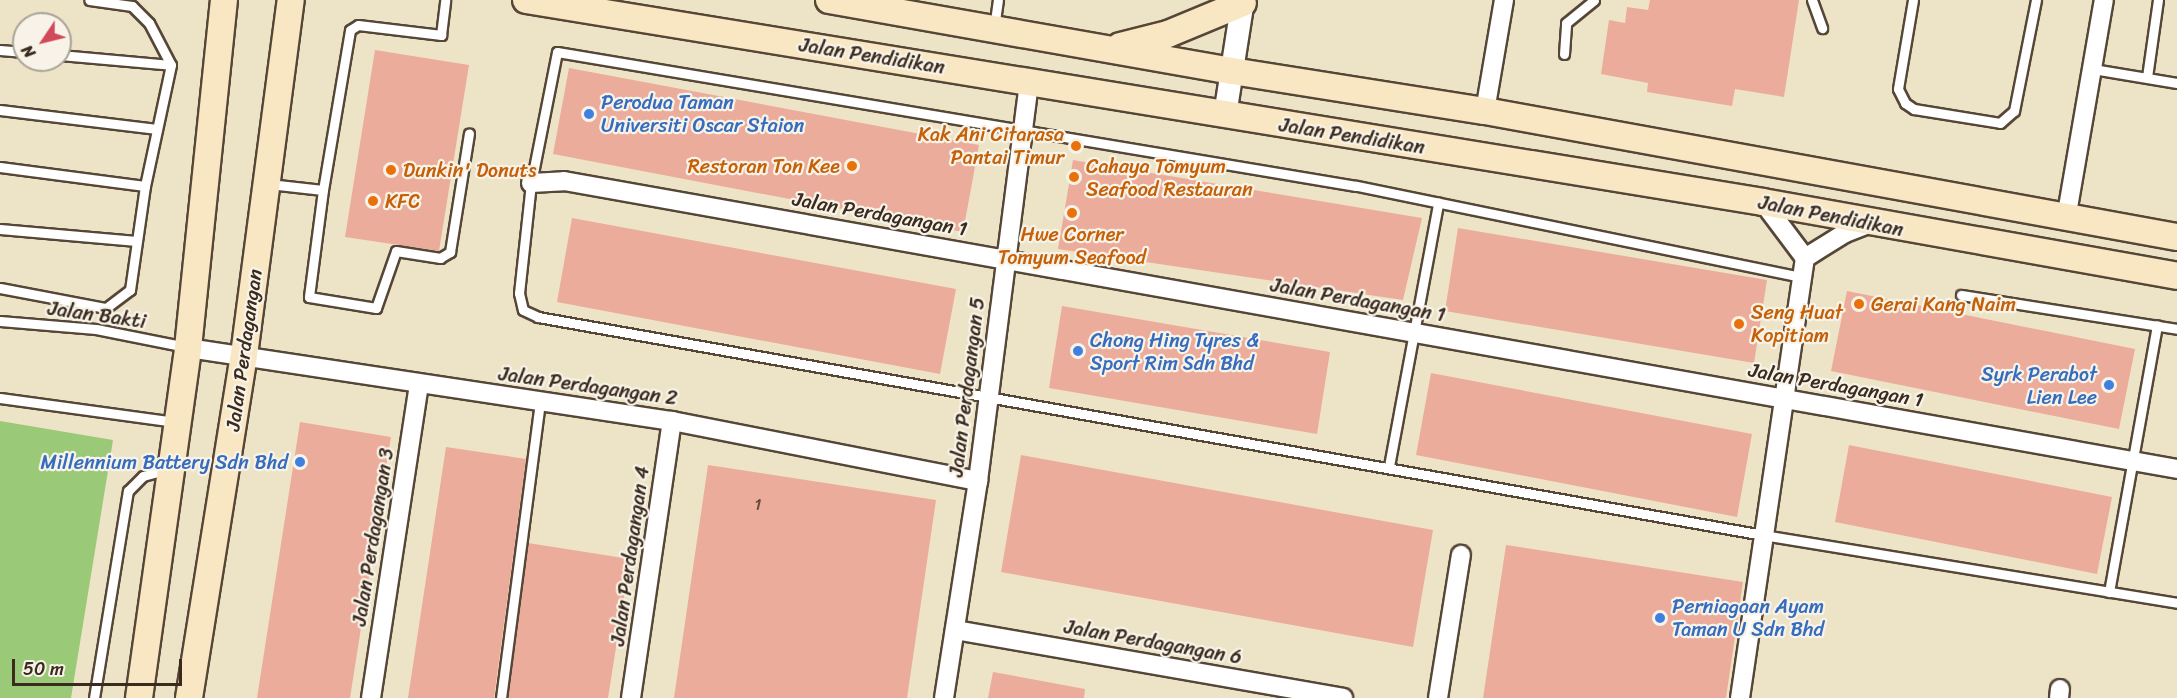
<!DOCTYPE html>
<html>
<head>
<meta charset="utf-8">
<style>
	body { margin:0 }
	#map { position:relative; width:2177px; height:698px; overflow:hidden; background:#ede4c7; font-family:Sriracha,sans-serif }
	div>[style] { position:absolute }
	.green>* { inset:0; background:#9ac978 }
	.building>* { inset:0; background:#ecac9b }
	.roads { filter:drop-shadow(2px 0 #564637) drop-shadow(-2px 0 #564637) drop-shadow(0 2px #564637) drop-shadow(0 -2px #564637) }
	.service>* { height:9px; margin:-4.5px; padding:0 4.5px; transform-origin:4.5px; border-radius:4.5px; background:#fff }
	.minor>* { height:18px; margin:-9px; padding:0 9px; transform-origin:9px; border-radius:9px; background:#fff }
	.tertiary>* { height:22px; margin:-11px; padding:0 11px; transform-origin:11px; border-radius:11px; background:#fff }
	.secondary>* { height:26px; margin:-13px; padding:0 13px; transform-origin:13px; border-radius:13px; background:#f9e7c3 }
	.dots>* { width:16px; height:16px; translate:-50% -50%; box-sizing:border-box; border:3px solid #f7f3e8; border-radius:50% }
	span { translate:-50% -50%; white-space:nowrap; text-align:center; line-height:1.15; -webkit-text-stroke:4.5px #f7f3e8; paint-order:stroke }
	.number-label { font-size:16px; color:#674a3d }
	.number-label span { -webkit-text-stroke-width:0 }
	.street-label { font-size:20px; color:#3b2a1e }
	.shop-label { font-size:20px; color:#366cbe }
	.left { translate:0 -50%; text-align:left }
	.right { translate:-100% -50%; text-align:right }
	.food-label { font-size:20px; color:#c56008 }
	.north { position:absolute; left:12px; top:12px; width:60px; height:60px; box-sizing:border-box; background:#f7f3e8; border:2px solid #aca397; border-radius:50%; rotate:235deg; font-size:16px; font-weight:700; line-height:24px; text-align:center; color:#3b2a1e }
	.north::after { content:''; display:block; margin:auto; width:21px; height:27px; background:#d1495b; clip-path:polygon(50% 0,100% 100%,50% 72%,0 100%) }
	.scale { position:absolute; left:12px; top:659px; width:170px; height:27px; box-sizing:border-box; border:3px solid #3b2a1e; border-top:0; padding-left:8px; font-size:18px; line-height:21px; white-space:nowrap; color:#3b2a1e; -webkit-text-stroke:4px #f7f3e8; paint-order:stroke }
</style>
</head>
<body>
<div id="map">
	<div class="green">
		<div style="clip-path:polygon(0 421px,113px 440px,71px 698px,0 698px)"></div>
	</div>
	<div class="building">
		<div style="clip-path:polygon(1650px 0,1799px 0,1784px 97px,1735px 89px,1732px 106px,1647px 92px,1648px 83px,1601px 74px,1609px 20px,1625px 23px,1627px 7px,1648px 10px)"></div>
		<div style="clip-path:polygon(375px 50px,469px 65px,439px 251px,345px 237px)"></div>
		<div style="clip-path:polygon(569px 68px,979px 145px,963px 232px,553px 154px)"></div>
		<div style="clip-path:polygon(1073px 160px,1422px 218px,1403px 300px,1058px 249px)"></div>
		<div style="clip-path:polygon(572px 218px,956px 289px,940px 374px,557px 302px)"></div>
		<div style="clip-path:polygon(1458px 228px,1767px 280px,1754px 363px,1445px 311px)"></div>
		<div style="clip-path:polygon(1847px 291px,2135px 349px,2119px 429px,1831px 371px)"></div>
		<div style="clip-path:polygon(1062px 306px,1330px 352px,1317px 434px,1049px 388px)"></div>
		<div style="clip-path:polygon(1431px 373px,1752px 434px,1737px 517px,1416px 455px)"></div>
		<div style="clip-path:polygon(300px 422px,391px 437px,350px 698px,257px 698px)"></div>
		<div style="clip-path:polygon(1849px 445px,2112px 497px,2097px 574px,1835px 522px)"></div>
		<div style="clip-path:polygon(446px 447px,526px 459px,494px 698px,408px 698px)"></div>
		<div style="clip-path:polygon(1021px 455px,1433px 530px,1413px 647px,1001px 572px)"></div>
		<div style="clip-path:polygon(708px 465px,936px 500px,907px 698px,674px 698px)"></div>
		<div style="clip-path:polygon(528px 543px,630px 559px,608px 698px,508px 698px)"></div>
		<div style="clip-path:polygon(1506px 545px,1743px 582px,1726px 698px,1483px 698px)"></div>
		<div style="clip-path:polygon(993px 672px,1085px 689px,1084px 698px,988px 698px)"></div>
	</div>
	<div class="roads">
		<div class="service">
			<div style="left:1812px;top:0;width:30px;rotate:70deg"></div>
			<div style="left:1913px;top:0;width:90px;rotate:99.6deg"></div>
			<div style="left:1898px;top:89px;width:16px;rotate:63deg"></div>
			<div style="left:1905px;top:103px;width:11px;rotate:34deg"></div>
			<div style="left:1914px;top:109px;width:87px;rotate:9.2deg"></div>
			<div style="left:2000px;top:123px;width:18px;rotate:-41deg"></div>
			<div style="left:2014px;top:111px;width:113px;rotate:-78.8deg"></div>
			<div style="left:994px;top:28px;width:28px;rotate:-82deg"></div>
			<div style="left:0;top:50px;width:24px;rotate:5deg"></div>
			<div style="left:1564px;top:54px;width:31px;rotate:-86deg"></div>
			<div style="left:1566px;top:23px;width:36px;rotate:-39deg"></div>
			<div style="left:60px;top:55px;width:111px;rotate:5.1deg"></div>
			<div style="left:2093px;top:69px;width:85px;rotate:9.5deg"></div>
			<div style="left:2147px;top:77px;width:78px;rotate:-81.9deg"></div>
			<div style="left:0;top:110px;width:158px;rotate:6.9deg"></div>
			<div style="left:0;top:167px;width:146px;rotate:7.5deg"></div>
			<div style="left:269px;top:184px;width:54px;rotate:6.3deg"></div>
			<div style="left:323px;top:190px;width:162px;rotate:-80.4deg"></div>
			<div style="left:350px;top:30px;width:9px;rotate:-32deg"></div>
			<div style="left:358px;top:25px;width:84px;rotate:6.9deg"></div>
			<div style="left:441px;top:35px;width:35px;rotate:-83deg"></div>
			<div style="left:323px;top:190px;width:108px;rotate:97.5deg"></div>
			<div style="left:309px;top:297px;width:68px;rotate:9.3deg"></div>
			<div style="left:376px;top:308px;width:60px;rotate:-70.7deg"></div>
			<div style="left:396px;top:251px;width:45px;rotate:9deg"></div>
			<div style="left:440px;top:258px;width:12px;rotate:-31deg"></div>
			<div style="left:450px;top:252px;width:120px;rotate:-80.9deg"></div>
			<div style="left:0;top:229px;width:137px;rotate:5deg"></div>
			<div style="left:1801px;top:277px;width:454px;rotate:-168.4deg"></div>
			<div style="left:1356px;top:186px;width:810px;rotate:-170.48deg"></div>
			<div style="left:557px;top:52px;width:134px;rotate:101.2deg"></div>
			<div style="left:531px;top:183px;width:111px;rotate:96.2deg"></div>
			<div style="left:519px;top:293px;width:17px;rotate:77deg"></div>
			<div style="left:523px;top:310px;width:17px;rotate:25deg"></div>
			<div style="left:538px;top:317px;width:1244px;rotate:10.09deg"></div>
			<div style="left:1763px;top:535px;width:420px;rotate:9.3deg"></div>
			<div style="left:0;top:288px;width:108px;rotate:10.7deg"></div>
			<div style="left:106px;top:308px;width:30px;rotate:-37deg"></div>
			<div style="left:130px;top:290px;width:105px;rotate:-81.8deg"></div>
			<div style="left:145px;top:186px;width:124px;rotate:-77.9deg"></div>
			<div style="left:171px;top:65px;width:47px;rotate:-117.6deg"></div>
			<div style="left:149px;top:23px;width:24px;rotate:-135deg"></div>
			<div style="left:132px;top:6px;width:43px;rotate:-172.1deg"></div>
			<div style="left:1961px;top:295px;width:219px;rotate:8.9deg"></div>
			<div style="left:0;top:321px;width:96px;rotate:4.8deg"></div>
			<div style="left:96px;top:329px;width:92px;rotate:11.3deg"></div>
			<div style="left:0;top:398px;width:177px;rotate:7.8deg"></div>
			<div style="left:1389px;top:466px;width:268px;rotate:-79.4deg"></div>
			<div style="left:2109px;top:592px;width:271px;rotate:-79.8deg"></div>
			<div style="left:94px;top:698px;width:210px;rotate:-80.7deg"></div>
			<div style="left:128px;top:491px;width:21px;rotate:-45deg"></div>
			<div style="left:143px;top:476px;width:28px;rotate:-15deg"></div>
			<div style="left:501px;top:698px;width:299px;rotate:-82.5deg"></div>
		</div>
		<div class="minor">
			<div style="left:1485px;top:111px;width:113px;rotate:-80.3deg"></div>
			<div style="left:531px;top:183px;width:33px;rotate:-3deg"></div>
			<div style="left:564px;top:181px;width:1639px;rotate:10.12deg"></div>
			<div style="left:2066px;top:219px;width:222px;rotate:-80.2deg"></div>
			<div style="left:1805px;top:258px;width:47px;rotate:-32deg"></div>
			<div style="left:1845px;top:233px;width:26px;rotate:-21deg"></div>
			<div style="left:188px;top:348px;width:489px;rotate:8.6deg"></div>
			<div style="left:672px;top:421px;width:312px;rotate:11.1deg"></div>
			<div style="left:955px;top:630px;width:394px;rotate:9.9deg"></div>
			<div style="left:371px;top:698px;width:318px;rotate:-81.3deg"></div>
			<div style="left:631px;top:698px;width:280px;rotate:-81.6deg"></div>
			<div style="left:944px;top:698px;width:220px;rotate:-81.1deg"></div>
			<div style="left:978px;top:481px;width:402px;rotate:-82.7deg"></div>
			<div style="left:1438px;top:698px;width:145px;rotate:-80.9deg"></div>
			<div style="left:1740px;top:698px;width:445px;rotate:-81.6deg"></div>
			<div style="left:1805px;top:258px;width:70px;rotate:-126.9deg"></div>
			<div style="left:2059px;top:698px;width:9px;rotate:-84deg"></div>
		</div>
		<div class="tertiary">
			<div style="left:1225px;top:115px;width:116px;rotate:-81.1deg"></div>
		</div>
		<div class="secondary">
			<div style="left:526px;top:0;width:1253px;rotate:9.27deg"></div>
			<div style="left:1763px;top:202px;width:421px;rotate:10.1deg"></div>
			<div style="left:829px;top:0;width:409px;rotate:10deg"></div>
			<div style="left:1232px;top:71px;width:256px;rotate:9deg"></div>
			<div style="left:1485px;top:111px;width:703px;rotate:10.32deg"></div>
			<div style="left:1120px;top:46px;width:49px;rotate:-14deg"></div>
			<div style="left:1168px;top:34px;width:81px;rotate:-22.5deg"></div>
			<div style="left:139px;top:698px;width:353px;rotate:-82deg"></div>
			<div style="left:188px;top:348px;width:350px;rotate:-84.1deg"></div>
			<div style="left:189px;top:698px;width:347px;rotate:-80.9deg"></div>
			<div style="left:244px;top:355px;width:358px;rotate:-82.5deg"></div>
		</div>
	</div>
	<div class="dots">
		<div style="left:589px;top:114px;background:#3f7fe0"></div>
		<div style="left:1076px;top:146px;background:#e8710a"></div>
		<div style="left:852px;top:166px;background:#e8710a"></div>
		<div style="left:391px;top:170px;background:#e8710a"></div>
		<div style="left:1074px;top:177px;background:#e8710a"></div>
		<div style="left:373px;top:201px;background:#e8710a"></div>
		<div style="left:1072px;top:213px;background:#e8710a"></div>
		<div style="left:1859px;top:304px;background:#e8710a"></div>
		<div style="left:1739px;top:324px;background:#e8710a"></div>
		<div style="left:1078px;top:351px;background:#3f7fe0"></div>
		<div style="left:2109px;top:385px;background:#3f7fe0"></div>
		<div style="left:300px;top:462px;background:#3f7fe0"></div>
		<div style="left:1660px;top:618px;background:#3f7fe0"></div>
	</div>
	<div class="number-label">
		<span style="left:758px;top:505px">1</span>
	</div>
	<div class="street-label">
		<span style="left:872px;top:56px;rotate:9deg">Jalan Pendidikan</span>
		<span style="left:1352px;top:136px;rotate:9deg">Jalan Pendidikan</span>
		<span style="left:880px;top:214px;rotate:10deg">Jalan Perdagangan 1</span>
		<span style="left:1831px;top:216px;rotate:11deg">Jalan Pendidikan</span>
		<span style="left:1358px;top:300px;rotate:10deg">Jalan Perdagangan 1</span>
		<span style="left:97px;top:315px;rotate:8deg">Jalan Bakti</span>
		<span style="left:244px;top:350px;rotate:-82deg">Jalan Perdagangan</span>
		<span style="left:1836px;top:385px;rotate:10deg">Jalan Perdagangan 1</span>
		<span style="left:588px;top:386px;rotate:8deg">Jalan Perdagangan 2</span>
		<span style="left:967px;top:387px;rotate:-83deg">Jalan Perdagangan 5</span>
		<span style="left:373px;top:537px;rotate:-81deg">Jalan Perdagangan 3</span>
		<span style="left:630px;top:556px;rotate:-82deg">Jalan Perdagangan 4</span>
		<span style="left:1153px;top:642px;rotate:10deg">Jalan Perdagangan 6</span>
	</div>
	<div class="shop-label">
		<span class="left" style="left:601px;top:114px">Perodua Taman<br>Universiti Oscar Staion</span>
		<span class="left" style="left:1090px;top:352px">Chong Hing Tyres &amp;<br>Sport Rim Sdn Bhd</span>
		<span class="right" style="left:2097px;top:386px">Syrk Perabot<br>Lien Lee</span>
		<span class="right" style="left:288px;top:462px">Millennium Battery Sdn Bhd</span>
		<span class="left" style="left:1672px;top:618px">Perniagaan Ayam<br>Taman U Sdn Bhd</span>
	</div>
	<div class="food-label">
		<span class="right" style="left:1064px;top:146px">Kak Ani Citarasa<br>Pantai Timur</span>
		<span class="right" style="left:840px;top:166px">Restoran Ton Kee</span>
		<span class="left" style="left:1086px;top:178px">Cahaya Tomyum<br>Seafood Restauran</span>
		<span class="left" style="left:403px;top:170px">Dunkin' Donuts</span>
		<span class="left" style="left:385px;top:201px">KFC</span>
		<span style="left:1072px;top:246px">Hwe Corner<br>Tomyum Seafood</span>
		<span class="left" style="left:1871px;top:304px">Gerai Kang Naim</span>
		<span class="left" style="left:1751px;top:324px">Seng Huat<br>Kopitiam</span>
	</div>
	<div class="north">N</div>
	<div class="scale">50 m</div>
</div>
</body>
</html>
